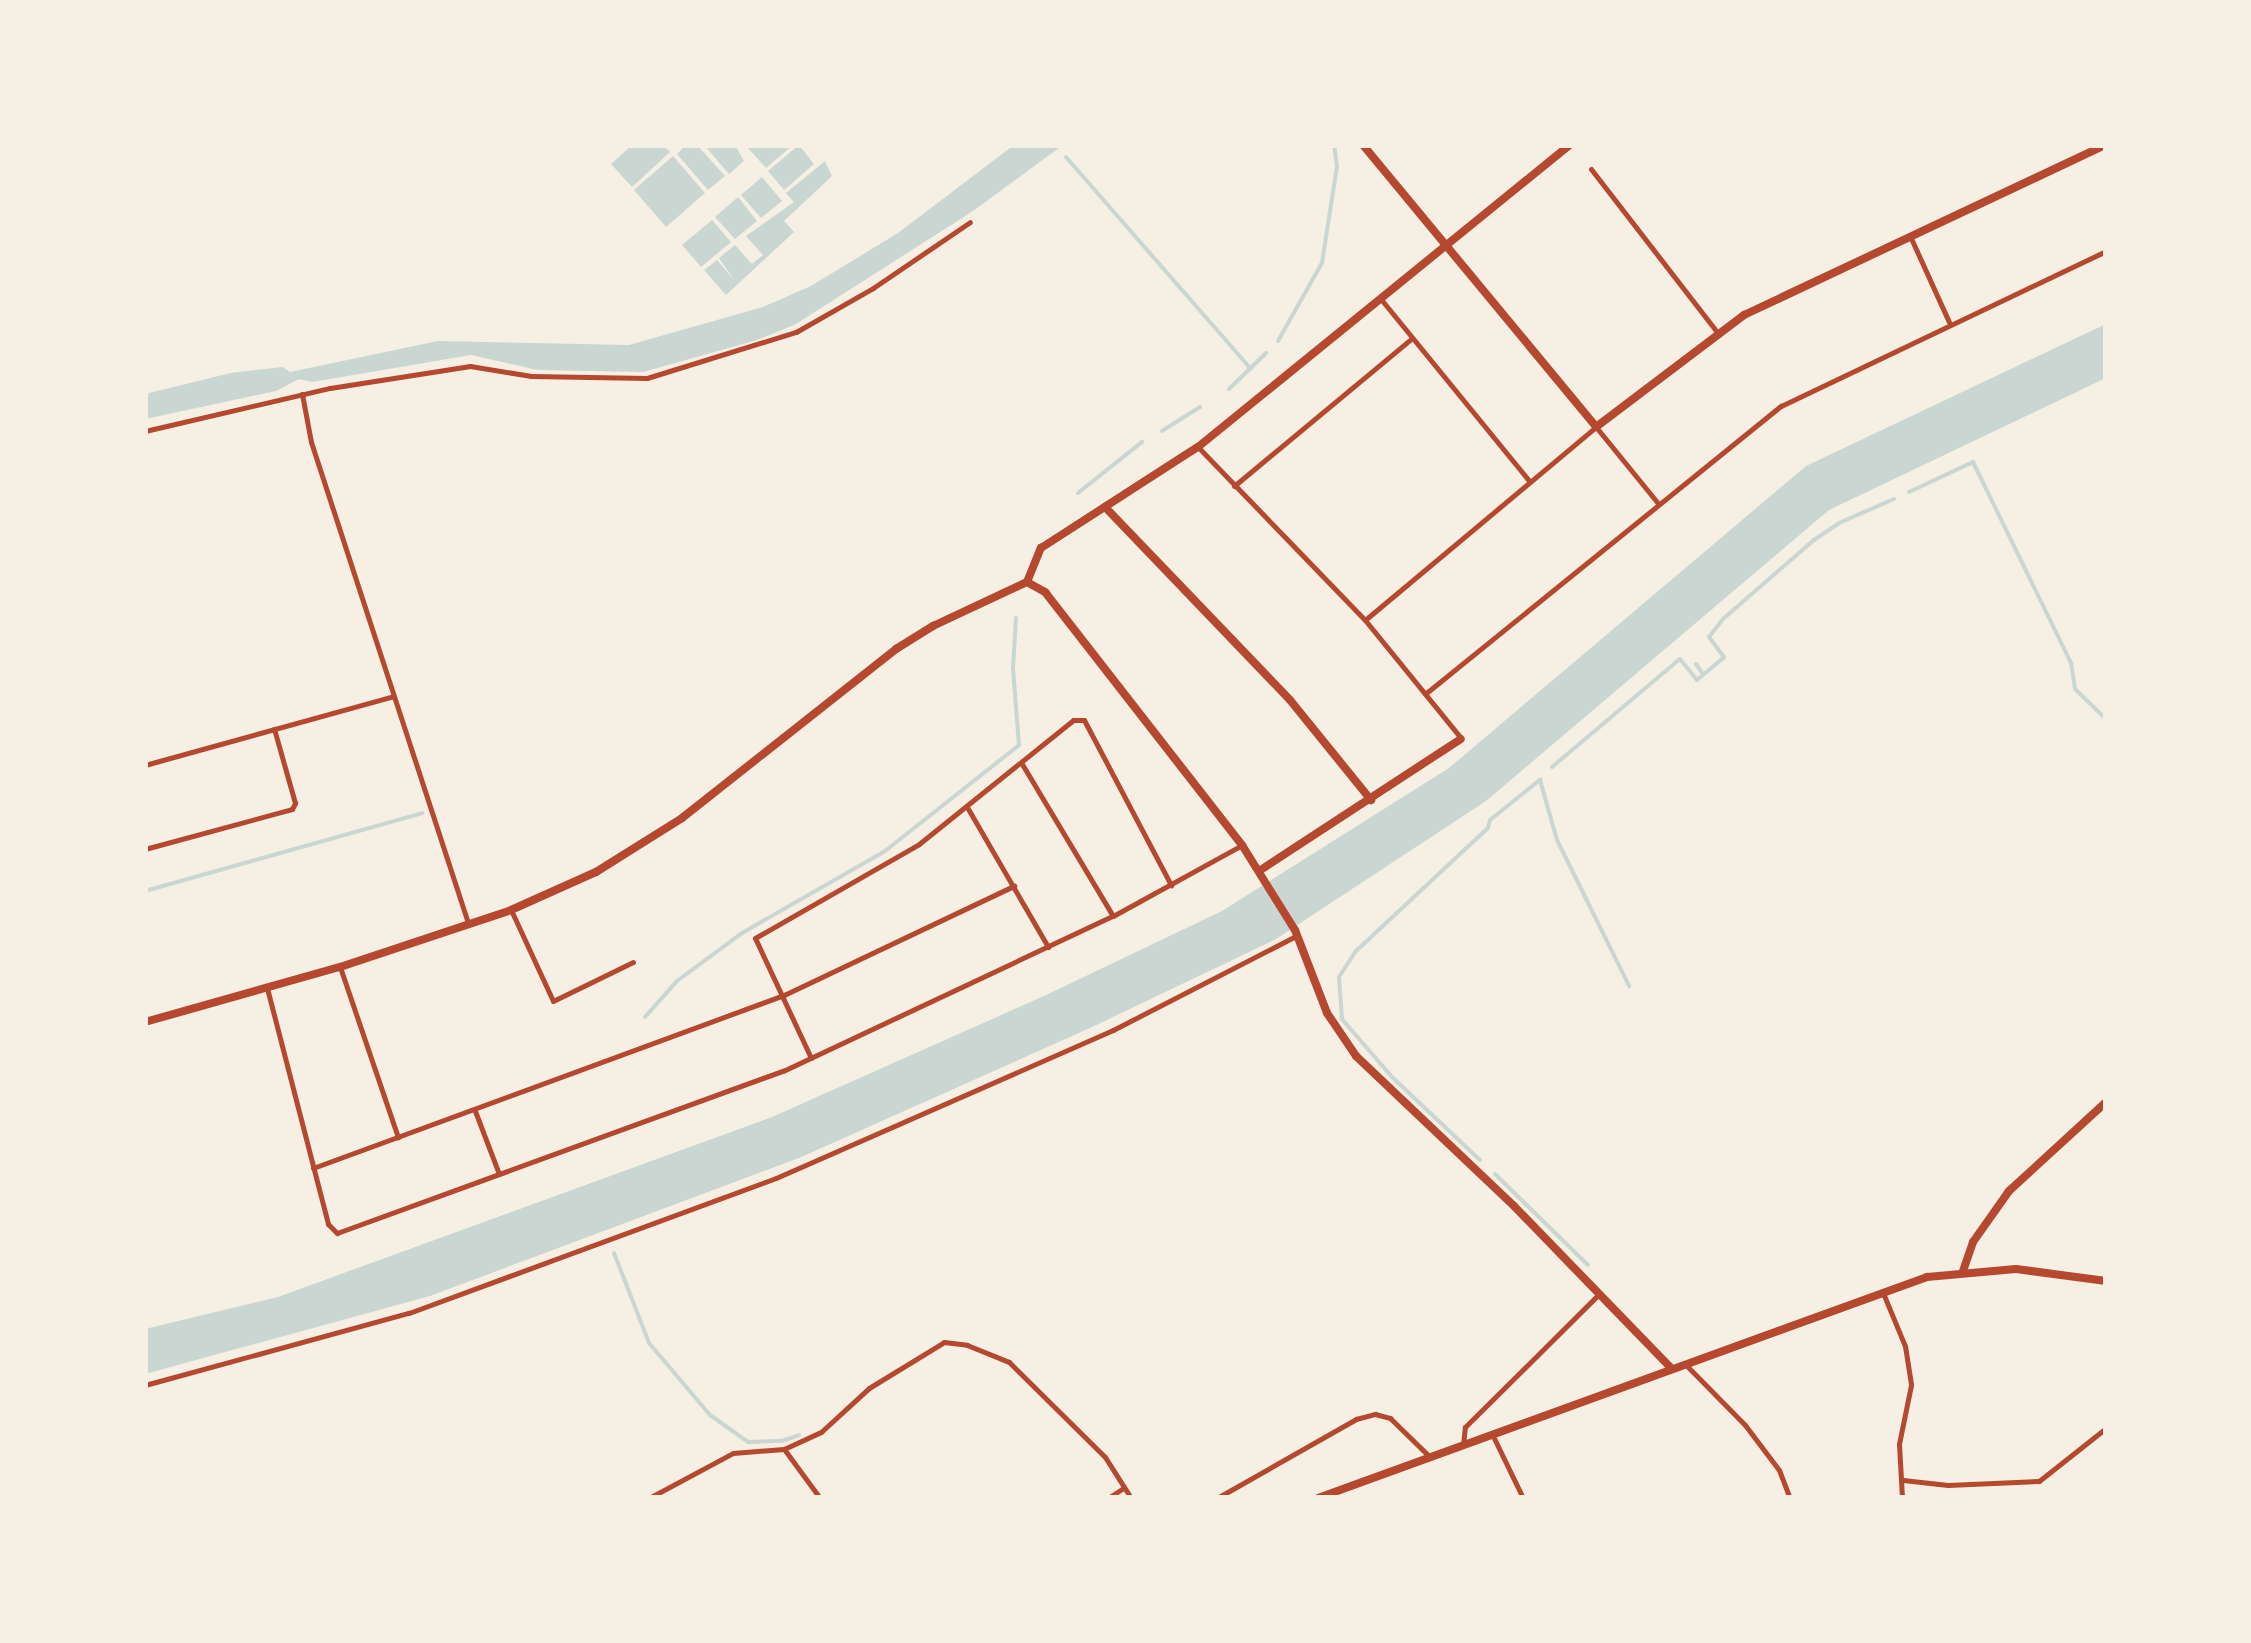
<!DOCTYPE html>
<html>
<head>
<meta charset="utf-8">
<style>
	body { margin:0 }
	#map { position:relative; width:2251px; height:1643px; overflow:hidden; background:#f6efe4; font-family:"Crimson Pro",serif }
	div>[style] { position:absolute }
	.water>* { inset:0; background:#c9d6d2 }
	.stream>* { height:4px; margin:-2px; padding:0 2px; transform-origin:2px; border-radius:2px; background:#c9d6d2 }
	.minor>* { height:5px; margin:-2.5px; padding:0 2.5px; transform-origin:2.5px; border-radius:2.5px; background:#b5482f }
	.tertiary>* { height:8px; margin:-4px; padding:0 4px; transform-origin:4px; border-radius:4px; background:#b5482f }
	span { translate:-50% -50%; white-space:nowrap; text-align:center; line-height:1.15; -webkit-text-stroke:9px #f6efe4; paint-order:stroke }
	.frame { position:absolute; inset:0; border:148px solid #f6efe4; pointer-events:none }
</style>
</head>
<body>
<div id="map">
	<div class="water">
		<div style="clip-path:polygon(632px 145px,663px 145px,670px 152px,632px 187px,611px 164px)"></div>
		<div style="clip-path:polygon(686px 145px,697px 145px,725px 176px,708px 190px,677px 154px)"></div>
		<div style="clip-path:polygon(704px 145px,735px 145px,744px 161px,729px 174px)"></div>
		<div style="clip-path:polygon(745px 145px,793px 145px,766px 168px)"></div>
		<div style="clip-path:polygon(799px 145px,814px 164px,784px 190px,768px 171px)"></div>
		<div style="clip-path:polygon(1014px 145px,1063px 145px,973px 211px,796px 324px,757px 340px,643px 372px,538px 370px,471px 355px,312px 382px,299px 379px,276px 391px,145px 419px,145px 394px,231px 373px,283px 367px,290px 372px,438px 341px,629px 345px,763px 307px,811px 286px,898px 233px)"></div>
		<div style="clip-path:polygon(673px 156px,705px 193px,666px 227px,634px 190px)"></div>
		<div style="clip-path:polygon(825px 161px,832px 176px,784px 221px,794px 232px,726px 295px,704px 270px,717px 260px,734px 280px,719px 258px,735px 245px,752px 264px,763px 255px,746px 236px,794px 202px,786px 193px)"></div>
		<div style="clip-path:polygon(762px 177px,782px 201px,761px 218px,741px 195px)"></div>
		<div style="clip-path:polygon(738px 197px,757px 221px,735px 239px,715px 217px)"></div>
		<div style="clip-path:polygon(712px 220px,731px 242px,701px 267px,682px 245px)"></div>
		<div style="clip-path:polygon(2106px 324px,2106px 378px,1829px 510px,1486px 801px,1276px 939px,1090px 1028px,799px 1158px,430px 1296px,145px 1374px,145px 1329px,278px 1297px,772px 1117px,1044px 996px,1222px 911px,1449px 768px,1806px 466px)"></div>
	</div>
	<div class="stream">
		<div style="left:1066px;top:157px;width:281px;rotate:48.9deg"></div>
		<div style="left:1278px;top:341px;width:90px;rotate:-60.6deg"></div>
		<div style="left:1322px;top:263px;width:98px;rotate:-81.2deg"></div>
		<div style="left:1337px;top:166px;width:21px;rotate:-98deg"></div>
		<div style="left:1229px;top:389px;width:52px;rotate:-44.2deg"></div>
		<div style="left:1162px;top:431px;width:45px;rotate:-32.3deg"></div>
		<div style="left:1909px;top:492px;width:71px;rotate:-25.1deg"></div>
		<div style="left:1973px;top:462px;width:224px;rotate:64deg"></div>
		<div style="left:2071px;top:663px;width:26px;rotate:81deg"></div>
		<div style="left:2075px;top:689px;width:43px;rotate:44.1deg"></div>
		<div style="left:1078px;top:493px;width:82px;rotate:-38.6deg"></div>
		<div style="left:1696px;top:664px;width:12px;rotate:55deg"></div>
		<div style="left:1552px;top:767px;width:167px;rotate:-40.2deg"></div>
		<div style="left:1680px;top:659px;width:27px;rotate:51deg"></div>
		<div style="left:1697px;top:680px;width:35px;rotate:-40deg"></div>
		<div style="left:1724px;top:657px;width:25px;rotate:-127deg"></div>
		<div style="left:1709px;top:637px;width:23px;rotate:-52deg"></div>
		<div style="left:1723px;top:619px;width:121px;rotate:-41deg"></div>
		<div style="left:1814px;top:540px;width:30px;rotate:-34deg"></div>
		<div style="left:1839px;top:523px;width:60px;rotate:-23.6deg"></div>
		<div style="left:1540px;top:780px;width:62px;rotate:74.2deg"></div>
		<div style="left:1557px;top:840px;width:163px;rotate:63.7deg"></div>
		<div style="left:145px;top:891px;width:288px;rotate:-15.7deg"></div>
		<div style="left:645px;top:1017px;width:48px;rotate:-48.4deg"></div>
		<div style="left:677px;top:981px;width:81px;rotate:-36.4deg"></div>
		<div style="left:742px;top:933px;width:165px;rotate:-29.8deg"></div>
		<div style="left:885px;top:851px;width:171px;rotate:-38.3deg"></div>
		<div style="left:1019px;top:745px;width:77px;rotate:-94.5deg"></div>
		<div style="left:1013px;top:668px;width:50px;rotate:-86.6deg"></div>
		<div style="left:1480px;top:1160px;width:121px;rotate:-136.7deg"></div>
		<div style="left:1392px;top:1077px;width:77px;rotate:-130.8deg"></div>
		<div style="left:1342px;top:1019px;width:42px;rotate:-94.1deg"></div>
		<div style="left:1339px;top:977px;width:31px;rotate:-57deg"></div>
		<div style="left:1356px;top:951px;width:180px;rotate:-43deg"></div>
		<div style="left:1488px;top:828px;width:8px;rotate:-76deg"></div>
		<div style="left:1490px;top:820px;width:65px;rotate:-38.8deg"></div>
		<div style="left:1495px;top:1174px;width:130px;rotate:44.4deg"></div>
		<div style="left:614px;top:1253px;width:97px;rotate:68.7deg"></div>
		<div style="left:649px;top:1343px;width:94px;rotate:49.7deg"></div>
		<div style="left:710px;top:1415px;width:47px;rotate:35.4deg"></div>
		<div style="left:748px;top:1442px;width:34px;rotate:-2deg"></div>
		<div style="left:782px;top:1441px;width:18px;rotate:-19deg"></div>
	</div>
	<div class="minor">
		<div style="left:1591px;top:169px;width:206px;rotate:52.3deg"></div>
		<div style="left:1910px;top:236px;width:94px;rotate:65.6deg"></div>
		<div style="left:1380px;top:298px;width:237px;rotate:50.8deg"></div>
		<div style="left:302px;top:394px;width:49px;rotate:79.4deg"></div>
		<div style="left:311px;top:442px;width:506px;rotate:71.92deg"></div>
		<div style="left:145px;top:431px;width:190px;rotate:-13.1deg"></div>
		<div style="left:330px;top:388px;width:142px;rotate:-8.9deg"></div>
		<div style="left:470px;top:366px;width:62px;rotate:9.3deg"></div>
		<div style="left:531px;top:376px;width:116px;rotate:1deg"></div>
		<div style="left:647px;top:378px;width:156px;rotate:-17.2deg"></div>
		<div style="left:796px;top:332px;width:89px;rotate:-29.7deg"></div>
		<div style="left:873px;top:288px;width:117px;rotate:-34.2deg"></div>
		<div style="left:1198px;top:447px;width:240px;rotate:46deg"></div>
		<div style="left:1365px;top:620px;width:151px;rotate:50.9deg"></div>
		<div style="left:1234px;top:486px;width:231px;rotate:-39.7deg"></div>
		<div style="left:1365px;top:620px;width:301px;rotate:-39.9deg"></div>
		<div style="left:1596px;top:427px;width:97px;rotate:50.9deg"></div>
		<div style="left:1425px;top:694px;width:458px;rotate:-39deg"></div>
		<div style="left:1781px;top:406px;width:360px;rotate:-25.5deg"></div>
		<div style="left:1022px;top:764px;width:177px;rotate:59.1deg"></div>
		<div style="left:145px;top:765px;width:258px;rotate:-15.5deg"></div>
		<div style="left:967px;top:807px;width:162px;rotate:59.9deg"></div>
		<div style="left:145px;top:849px;width:152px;rotate:-15.2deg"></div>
		<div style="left:292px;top:809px;width:7px;rotate:-63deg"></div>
		<div style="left:295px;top:803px;width:77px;rotate:-105.8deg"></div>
		<div style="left:511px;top:910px;width:100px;rotate:65.2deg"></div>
		<div style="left:553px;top:1001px;width:89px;rotate:-26deg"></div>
		<div style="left:340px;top:967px;width:180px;rotate:71.2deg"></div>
		<div style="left:267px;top:988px;width:244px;rotate:75.5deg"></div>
		<div style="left:328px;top:1224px;width:13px;rotate:45deg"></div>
		<div style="left:337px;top:1233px;width:475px;rotate:-20deg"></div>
		<div style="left:783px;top:1071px;width:365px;rotate:-25.2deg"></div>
		<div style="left:1113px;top:916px;width:147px;rotate:-28.8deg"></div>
		<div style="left:811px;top:1058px;width:132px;rotate:-115deg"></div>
		<div style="left:755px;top:938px;width:189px;rotate:-29.8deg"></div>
		<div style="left:919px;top:844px;width:198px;rotate:-38.8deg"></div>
		<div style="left:1073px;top:720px;width:11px"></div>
		<div style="left:1084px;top:720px;width:187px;rotate:62.2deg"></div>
		<div style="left:475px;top:1111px;width:67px;rotate:69.1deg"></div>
		<div style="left:313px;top:1168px;width:502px;rotate:-20.17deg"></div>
		<div style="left:784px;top:995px;width:255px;rotate:-25.4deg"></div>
		<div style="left:1883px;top:1293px;width:57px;rotate:67.5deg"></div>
		<div style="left:1905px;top:1346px;width:39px;rotate:81deg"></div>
		<div style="left:1911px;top:1385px;width:60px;rotate:101.5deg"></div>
		<div style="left:1899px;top:1444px;width:54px;rotate:86.8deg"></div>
		<div style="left:1685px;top:1364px;width:86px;rotate:45.5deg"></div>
		<div style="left:1745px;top:1425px;width:56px;rotate:52.9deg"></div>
		<div style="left:1779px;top:1470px;width:30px;rotate:69deg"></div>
		<div style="left:145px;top:1385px;width:274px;rotate:-15.3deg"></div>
		<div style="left:409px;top:1313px;width:391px;rotate:-20.2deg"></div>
		<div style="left:776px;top:1178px;width:368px;rotate:-23.7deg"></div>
		<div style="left:1113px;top:1030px;width:206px;rotate:-27.2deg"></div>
		<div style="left:1492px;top:1434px;width:71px;rotate:64.2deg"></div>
		<div style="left:1463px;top:1445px;width:18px;rotate:-84deg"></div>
		<div style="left:1465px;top:1427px;width:190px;rotate:-44.8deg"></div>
		<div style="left:784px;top:1449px;width:61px;rotate:53.7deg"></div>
		<div style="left:1903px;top:1480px;width:45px;rotate:6.3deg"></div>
		<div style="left:1948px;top:1485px;width:91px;rotate:-2.5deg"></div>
		<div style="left:2039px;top:1481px;width:85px;rotate:-38.3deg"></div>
		<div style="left:649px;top:1498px;width:95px;rotate:-28.2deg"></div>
		<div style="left:733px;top:1453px;width:51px;rotate:-4.5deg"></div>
		<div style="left:784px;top:1449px;width:41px;rotate:-24.7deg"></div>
		<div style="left:821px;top:1432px;width:65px;rotate:-42.5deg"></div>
		<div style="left:869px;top:1388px;width:88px;rotate:-31.5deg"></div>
		<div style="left:944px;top:1342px;width:23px;rotate:7deg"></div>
		<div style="left:967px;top:1345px;width:45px;rotate:22deg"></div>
		<div style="left:1009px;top:1362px;width:135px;rotate:44.7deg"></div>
		<div style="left:1105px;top:1457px;width:49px;rotate:57.6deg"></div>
		<div style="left:1108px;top:1498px;width:17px;rotate:-33deg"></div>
		<div style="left:1217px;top:1498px;width:160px;rotate:-29.6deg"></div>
		<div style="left:1356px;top:1419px;width:20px;rotate:-15deg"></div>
		<div style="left:1375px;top:1414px;width:16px;rotate:15deg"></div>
		<div style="left:1390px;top:1418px;width:56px;rotate:44.3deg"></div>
	</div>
	<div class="tertiary">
		<div style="left:1363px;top:145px;width:366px;rotate:50.4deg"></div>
		<div style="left:1596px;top:427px;width:186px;rotate:-37.1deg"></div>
		<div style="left:1744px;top:315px;width:400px;rotate:-25.2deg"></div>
		<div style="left:1105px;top:507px;width:267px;rotate:46.2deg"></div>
		<div style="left:1290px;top:700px;width:129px;rotate:51deg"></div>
		<div style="left:1027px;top:582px;width:37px;rotate:-68deg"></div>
		<div style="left:1041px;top:548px;width:187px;rotate:-32.8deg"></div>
		<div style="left:1198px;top:447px;width:479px;rotate:-39.1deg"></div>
		<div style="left:1259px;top:871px;width:241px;rotate:-33.2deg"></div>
		<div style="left:145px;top:1022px;width:203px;rotate:-15.8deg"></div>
		<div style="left:340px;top:967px;width:180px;rotate:-18.4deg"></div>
		<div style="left:511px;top:910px;width:93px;rotate:-24.1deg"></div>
		<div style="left:596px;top:872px;width:102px;rotate:-32.1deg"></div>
		<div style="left:682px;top:818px;width:273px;rotate:-38.3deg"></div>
		<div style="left:896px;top:649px;width:44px;rotate:-31.9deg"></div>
		<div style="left:933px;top:626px;width:104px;rotate:-25.1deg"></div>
		<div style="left:1027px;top:582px;width:21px;rotate:29deg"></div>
		<div style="left:1045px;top:592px;width:321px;rotate:52.1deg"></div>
		<div style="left:1242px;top:845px;width:100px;rotate:58.1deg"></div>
		<div style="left:1295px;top:930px;width:89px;rotate:68.9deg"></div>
		<div style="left:1327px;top:1013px;width:52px;rotate:56deg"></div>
		<div style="left:1356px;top:1056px;width:218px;rotate:43.5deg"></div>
		<div style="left:1514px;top:1206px;width:226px;rotate:45.9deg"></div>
		<div style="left:1963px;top:1271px;width:31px;rotate:-71deg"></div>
		<div style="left:1973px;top:1242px;width:62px;rotate:-54.8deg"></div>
		<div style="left:2009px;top:1191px;width:132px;rotate:-42.5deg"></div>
		<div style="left:1318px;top:1498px;width:648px;rotate:-19.95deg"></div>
		<div style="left:1927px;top:1277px;width:89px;rotate:-5.1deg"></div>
		<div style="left:2016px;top:1269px;width:91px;rotate:7.6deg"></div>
	</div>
	<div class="frame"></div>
</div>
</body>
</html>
